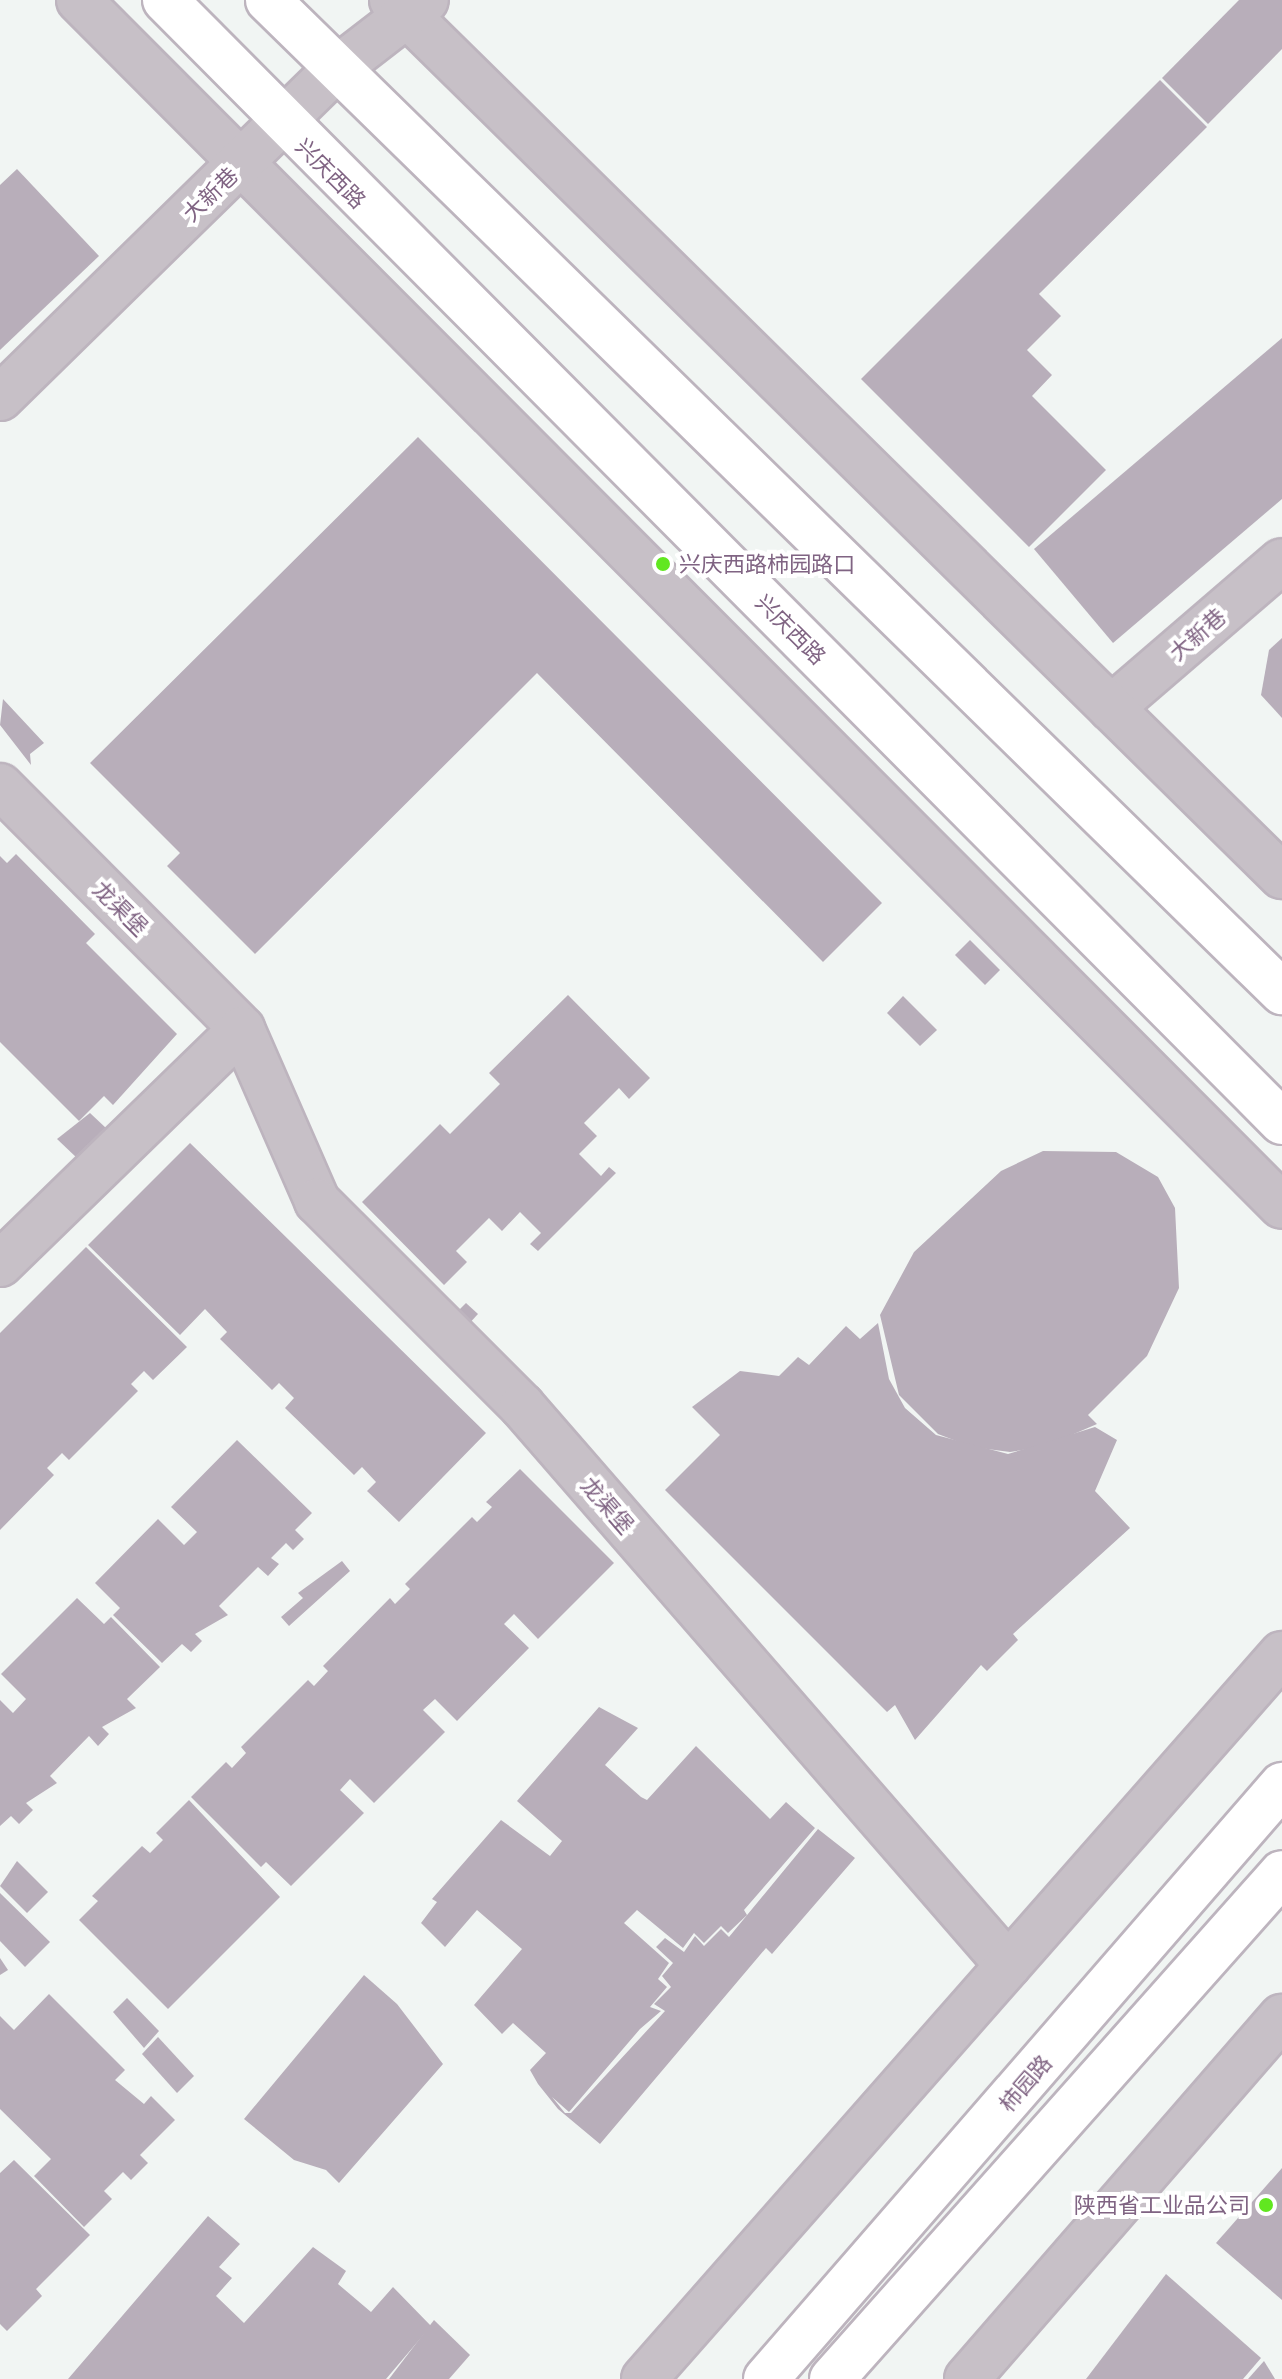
<!DOCTYPE html>
<html>
<head>
<meta charset="utf-8">
<style>
	body { margin:0 }
	#map { position:relative; width:1282px; height:2379px; overflow:hidden; background:#f1f5f3; font-family:"Noto Sans","Noto Sans SC",sans-serif }
	div>[style] { position:absolute }
	.building>* { inset:0; background:#b8aeba }
	.roads { filter:drop-shadow(2px 0 #bdb4be) drop-shadow(-2px 0 #bdb4be) drop-shadow(0 2px #bdb4be) drop-shadow(0 -2px #bdb4be) }
	.minor>* { height:44px; margin:-22px; padding:0 22px; transform-origin:22px; border-radius:22px; background:#c7c0c7 }
	.tertiary>* { height:44px; margin:-22px; padding:0 22px; transform-origin:22px; border-radius:22px; background:#c7c0c7 }
	.secondary>* { height:44px; margin:-22px; padding:0 22px; transform-origin:22px; border-radius:22px; background:#fff }
	.dots>* { width:22px; height:22px; translate:-50% -50%; box-sizing:border-box; border:4px solid #fff; border-radius:50% }
	span { translate:-50% -50%; white-space:nowrap; text-align:center; line-height:1.15; -webkit-text-stroke:8px #fff; paint-order:stroke }
	.street-label { font-size:22px; color:#806483 }
	.poi-label { font-size:22px; color:#806483 }
	.left { translate:0 -50%; text-align:left }
	.right { translate:-100% -50%; text-align:right }
</style>
</head>
<body>
<div id="map">
	<div class="building">
		<div style="clip-path:polygon(1239px 0,1282px 0,1282px 49px,1208px 124px,1162px 78px)"></div>
		<div style="clip-path:polygon(1160px 80px,1207px 127px,1039px 294px,1061px 316px,1027px 350px,1052px 375px,1032px 396px,1106px 470px,1029px 547px,861px 379px)"></div>
		<div style="clip-path:polygon(17px 169px,99px 256px,0 350px,0 185px)"></div>
		<div style="clip-path:polygon(1282px 338px,1282px 499px,1113px 643px,1034px 549px)"></div>
		<div style="clip-path:polygon(418px 437px,882px 903px,823px 962px,537px 673px,255px 954px,167px 866px,180px 853px,90px 763px)"></div>
		<div style="clip-path:polygon(1282px 638px,1282px 718px,1261px 695px,1269px 650px)"></div>
		<div style="clip-path:polygon(3px 699px,44px 743px,30px 754px,31px 765px,0 725px)"></div>
		<div style="clip-path:polygon(16px 854px,95px 934px,86px 943px,177px 1034px,113px 1105px,104px 1096px,79px 1121px,0 1042px,0 856px,7px 863px)"></div>
		<div style="clip-path:polygon(970px 940px,1000px 970px,985px 985px,955px 955px)"></div>
		<div style="clip-path:polygon(568px 995px,650px 1078px,629px 1099px,619px 1088px,584px 1123px,597px 1136px,579px 1154px,601px 1176px,609px 1167px,616px 1173px,538px 1251px,530px 1244px,541px 1233px,520px 1212px,502px 1231px,489px 1218px,456px 1251px,467px 1262px,444px 1285px,362px 1202px,440px 1124px,450px 1134px,500px 1084px,489px 1073px)"></div>
		<div style="clip-path:polygon(903px 996px,937px 1030px,920px 1046px,887px 1013px)"></div>
		<div style="clip-path:polygon(90px 1113px,107px 1129px,78px 1159px,57px 1139px)"></div>
		<div style="clip-path:polygon(190px 1143px,486px 1433px,399px 1522px,367px 1491px,376px 1482px,362px 1467px,354px 1475px,285px 1408px,294px 1398px,279px 1383px,272px 1390px,220px 1339px,227px 1332px,205px 1309px,180px 1335px,88px 1245px)"></div>
		<div style="clip-path:polygon(1043px 1151px,1116px 1152px,1158px 1177px,1175px 1208px,1179px 1288px,1147px 1356px,1088px 1415px,1097px 1424px,1046px 1446px,1010px 1452px,972px 1447px,938px 1434px,899px 1395px,880px 1315px,914px 1252px,1001px 1171px)"></div>
		<div style="clip-path:polygon(86px 1247px,187px 1347px,153px 1380px,144px 1371px,131px 1384px,138px 1391px,69px 1460px,62px 1453px,47px 1468px,54px 1475px,0 1530px,0 1333px)"></div>
		<div style="clip-path:polygon(466px 1303px,478px 1314px,465px 1328px,453px 1316px)"></div>
		<div style="clip-path:polygon(878px 1323px,889px 1379px,905px 1408px,936px 1435px,1008px 1454px,1095px 1427px,1117px 1440px,1095px 1491px,1130px 1528px,1013px 1634px,1018px 1640px,987px 1671px,981px 1665px,915px 1740px,895px 1705px,887px 1712px,665px 1490px,720px 1435px,692px 1407px,740px 1371px,779px 1376px,798px 1357px,809px 1365px,846px 1326px,860px 1339px)"></div>
		<div style="clip-path:polygon(237px 1440px,312px 1513px,295px 1530px,304px 1539px,293px 1550px,286px 1543px,271px 1558px,279px 1564px,268px 1576px,258px 1567px,219px 1606px,228px 1615px,195px 1634px,202px 1641px,191px 1652px,182px 1644px,162px 1663px,113px 1615px,120px 1608px,95px 1583px,158px 1519px,184px 1545px,197px 1532px,171px 1507px)"></div>
		<div style="clip-path:polygon(520px 1469px,614px 1563px,538px 1639px,514px 1614px,504px 1624px,529px 1648px,457px 1721px,435px 1699px,423px 1710px,445px 1732px,374px 1803px,350px 1779px,340px 1790px,364px 1813px,291px 1886px,266px 1862px,261px 1867px,191px 1797px,226px 1762px,232px 1768px,246px 1753px,241px 1747px,308px 1680px,314px 1686px,328px 1671px,323px 1666px,390px 1598px,395px 1604px,410px 1589px,405px 1584px,472px 1517px,477px 1522px,492px 1507px,486px 1502px)"></div>
		<div style="clip-path:polygon(342px 1561px,350px 1571px,289px 1626px,281px 1617px,303px 1598px,298px 1593px)"></div>
		<div style="clip-path:polygon(77px 1598px,104px 1624px,111px 1617px,160px 1667px,127px 1699px,136px 1708px,102px 1727px,109px 1734px,98px 1746px,89px 1736px,50px 1776px,57px 1783px,26px 1803px,33px 1810px,19px 1824px,11px 1816px,0 1826px,0 1700px,13px 1713px,26px 1699px,1px 1674px)"></div>
		<div style="clip-path:polygon(599px 1707px,638px 1728px,605px 1765px,641px 1797px,647px 1800px,696px 1746px,770px 1819px,786px 1802px,815px 1828px,744px 1910px,747px 1915px,728px 1933px,721px 1926px,704px 1943px,694px 1933px,683px 1948px,637px 1910px,624px 1923px,669px 1963px,658px 1979px,667px 1987px,650px 2007px,661px 2011px,640px 2029px,569px 2112px,552px 2097px,565px 2113px,571px 2113px,665px 2011px,654px 2004px,671px 1987px,662px 1976px,673px 1963px,656px 1947px,665px 1938px,684px 1952px,695px 1936px,704px 1946px,721px 1929px,729px 1937px,818px 1829px,855px 1858px,772px 1954px,766px 1948px,600px 2144px,558px 2109px,538px 2084px,530px 2070px,546px 2053px,513px 2023px,502px 2034px,474px 2005px,522px 1949px,477px 1910px,445px 1947px,421px 1923px,437px 1902px,432px 1899px,501px 1820px,550px 1856px,562px 1841px,517px 1801px)"></div>
		<div style="clip-path:polygon(189px 1800px,280px 1897px,168px 2009px,79px 1920px,98px 1901px,92px 1896px,142px 1846px,150px 1853px,163px 1840px,156px 1833px)"></div>
		<div style="clip-path:polygon(17px 1861px,48px 1892px,27px 1913px,0 1886px)"></div>
		<div style="clip-path:polygon(0 1893px,50px 1942px,25px 1967px,0 1941px)"></div>
		<div style="clip-path:polygon(0 1958px,8px 1970px,0 1975px)"></div>
		<div style="clip-path:polygon(364px 1975px,397px 2004px,443px 2064px,339px 2183px,326px 2170px,294px 2160px,244px 2119px)"></div>
		<div style="clip-path:polygon(49px 1994px,125px 2070px,115px 2080px,144px 2104px,151px 2096px,175px 2120px,140px 2155px,148px 2163px,131px 2180px,123px 2172px,104px 2191px,112px 2199px,84px 2227px,34px 2176px,51px 2159px,0 2109px,0 2016px,14px 2030px)"></div>
		<div style="clip-path:polygon(127px 1998px,159px 2031px,144px 2048px,113px 2012px)"></div>
		<div style="clip-path:polygon(158px 2037px,194px 2076px,177px 2093px,142px 2054px)"></div>
		<div style="clip-path:polygon(14px 2160px,90px 2235px,36px 2289px,42px 2296px,7px 2331px,0 2324px,0 2173px)"></div>
		<div style="clip-path:polygon(1282px 2168px,1282px 2300px,1216px 2243px)"></div>
		<div style="clip-path:polygon(208px 2216px,240px 2244px,219px 2267px,232px 2278px,216px 2296px,244px 2323px,313px 2247px,346px 2271px,338px 2284px,371px 2312px,393px 2287px,431px 2326px,386px 2379px,68px 2379px)"></div>
		<div style="clip-path:polygon(1166px 2274px,1261px 2358px,1243px 2379px,1086px 2379px)"></div>
		<div style="clip-path:polygon(434px 2320px,470px 2355px,449px 2379px,389px 2379px)"></div>
		<div style="clip-path:polygon(1264px 2361px,1275px 2379px,1248px 2379px)"></div>
	</div>
	<div class="roads">
		<div class="minor">
			<div style="left:1111px;top:708px;width:225px;rotate:-40.7deg"></div>
			<div style="left:0;top:786px;width:343px;rotate:45.1deg"></div>
			<div style="left:242px;top:1029px;width:188px;rotate:66.4deg"></div>
			<div style="left:317px;top:1201px;width:290px;rotate:45deg"></div>
			<div style="left:522px;top:1406px;width:741px;rotate:49deg"></div>
			<div style="left:0;top:1264px;width:337px;rotate:-44.2deg"></div>
		</div>
		<div class="tertiary">
			<div style="left:79px;top:0;width:1703px;rotate:45.07deg"></div>
			<div style="left:392px;top:0;width:1249px;rotate:44.55deg"></div>
			<div style="left:0;top:398px;width:467px;rotate:-44.4deg"></div>
			<div style="left:334px;top:71px;width:116px;rotate:-37.7deg"></div>
			<div style="left:644px;top:2379px;width:966px;rotate:-48.65deg"></div>
			<div style="left:967px;top:2379px;width:480px;rotate:-49deg"></div>
		</div>
		<div class="secondary">
			<div style="left:165px;top:0;width:1583px;rotate:45.13deg"></div>
			<div style="left:268px;top:0;width:1419px;rotate:44.37deg"></div>
			<div style="left:766px;top:2379px;width:787px;rotate:-49.02deg"></div>
			<div style="left:832px;top:2379px;width:677px;rotate:-48.35deg"></div>
		</div>
	</div>
	<div class="dots">
		<div style="left:663px;top:564px;background:#61e720"></div>
		<div style="left:1266px;top:2205px;background:#61e720"></div>
	</div>
	<div class="street-label">
		<span style="left:331px;top:173px;rotate:45deg">兴庆西路</span>
		<span style="left:210px;top:194px;rotate:-44deg">大新巷</span>
		<span style="left:791px;top:629px;rotate:45deg">兴庆西路</span>
		<span style="left:1197px;top:634px;rotate:-41deg">大新巷</span>
		<span style="left:121px;top:908px;rotate:45deg">龙渠堡</span>
		<span style="left:608px;top:1505px;rotate:49deg">龙渠堡</span>
		<span style="left:1025px;top:2083px;rotate:-49deg">柿园路</span>
	</div>
	<div class="poi-label">
		<span class="left" style="left:679px;top:564px">兴庆西路柿园路口</span>
		<span class="right" style="left:1250px;top:2205px">陕西省工业品公司</span>
	</div>
</div>
</body>
</html>
